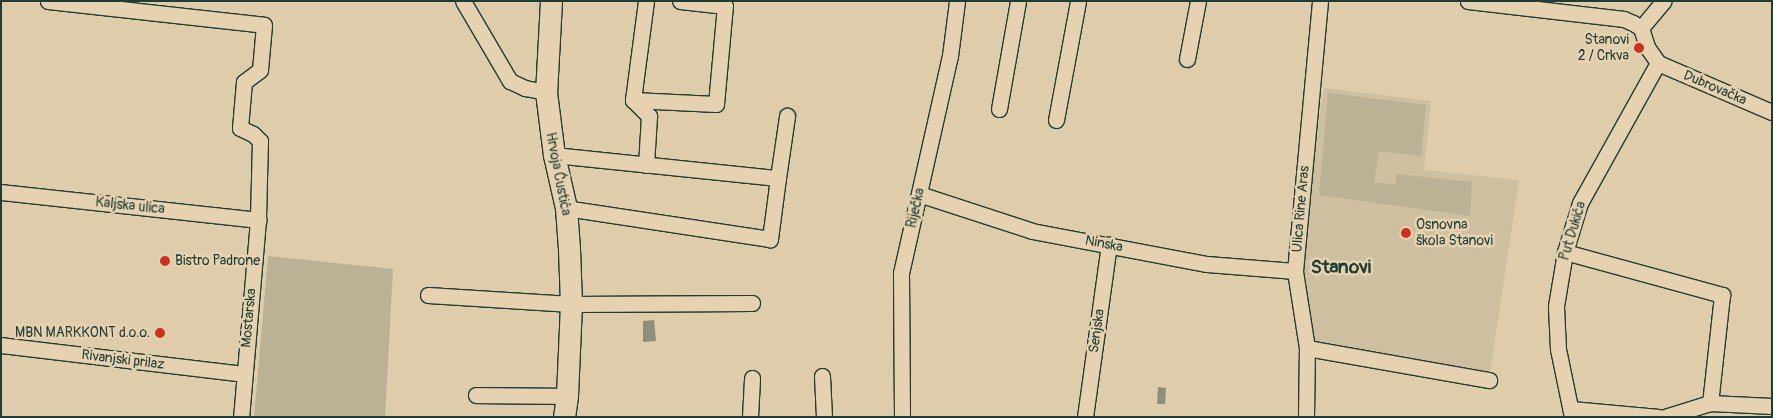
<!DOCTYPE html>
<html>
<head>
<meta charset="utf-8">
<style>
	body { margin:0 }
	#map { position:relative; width:1773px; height:418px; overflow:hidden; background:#deccab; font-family:Pangolin,sans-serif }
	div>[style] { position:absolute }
	.built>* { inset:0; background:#cdbfa0 }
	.green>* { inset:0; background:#bbb295 }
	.water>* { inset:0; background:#8d8f79 }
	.roads { filter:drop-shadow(1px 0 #1f3d34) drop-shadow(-1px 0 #1f3d34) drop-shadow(0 1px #1f3d34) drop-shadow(0 -1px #1f3d34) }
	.minor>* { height:15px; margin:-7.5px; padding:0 7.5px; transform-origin:7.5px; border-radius:7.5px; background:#e6d2b0 }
	.secondary>* { height:21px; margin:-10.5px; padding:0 10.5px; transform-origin:10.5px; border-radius:10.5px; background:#e6d2b0 }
	.dots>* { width:14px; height:14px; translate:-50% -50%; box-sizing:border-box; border:2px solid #e6d2b0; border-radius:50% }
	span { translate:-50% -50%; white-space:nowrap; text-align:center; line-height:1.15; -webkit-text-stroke:5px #e6d2b0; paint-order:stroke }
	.poi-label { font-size:14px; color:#1f3d34 }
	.right { translate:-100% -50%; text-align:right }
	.left { translate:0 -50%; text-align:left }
	.street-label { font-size:14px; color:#1f3d34 }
	.district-label { font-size:19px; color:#1f3d34; font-weight:700 }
	.frame { position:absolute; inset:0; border:2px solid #1f3d34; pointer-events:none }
</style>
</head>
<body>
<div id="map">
	<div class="built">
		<div style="clip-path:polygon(1324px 88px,1431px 101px,1424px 170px,1519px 180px,1489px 380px,1307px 348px,1295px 271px)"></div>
	</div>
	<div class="green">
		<div style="clip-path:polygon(1328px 93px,1426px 105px,1421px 156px,1379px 151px,1374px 182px,1395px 185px,1397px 174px,1472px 182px,1470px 216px,1319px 195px)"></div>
		<div style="clip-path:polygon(268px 256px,393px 269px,385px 417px,254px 417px)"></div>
	</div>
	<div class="water">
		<div style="clip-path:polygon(654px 320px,656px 341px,643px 342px,643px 321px)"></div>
		<div style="clip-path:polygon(1158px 387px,1166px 388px,1165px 404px,1157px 404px)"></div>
	</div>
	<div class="roads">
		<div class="minor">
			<div style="left:48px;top:1px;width:217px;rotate:6.3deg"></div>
			<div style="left:264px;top:25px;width:45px;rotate:95.1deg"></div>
			<div style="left:260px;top:70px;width:20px;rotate:143deg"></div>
			<div style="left:244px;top:82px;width:46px;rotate:95deg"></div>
			<div style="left:240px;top:128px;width:14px;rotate:25deg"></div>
			<div style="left:253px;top:134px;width:10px;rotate:45deg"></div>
			<div style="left:260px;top:141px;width:79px;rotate:91.5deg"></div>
			<div style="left:258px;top:220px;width:198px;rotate:94.9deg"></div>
			<div style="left:463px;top:1px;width:93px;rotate:59.6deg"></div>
			<div style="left:510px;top:81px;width:17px;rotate:25deg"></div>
			<div style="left:525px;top:88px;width:21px;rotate:11deg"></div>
			<div style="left:646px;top:1px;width:100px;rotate:97.5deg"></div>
			<div style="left:633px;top:100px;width:23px;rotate:45deg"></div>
			<div style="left:649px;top:116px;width:49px;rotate:93.5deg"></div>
			<div style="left:1468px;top:1px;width:157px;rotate:6.6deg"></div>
			<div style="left:1624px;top:19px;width:10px;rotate:24deg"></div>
			<div style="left:1633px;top:23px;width:9px;rotate:32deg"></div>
			<div style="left:1641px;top:28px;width:20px;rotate:72deg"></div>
			<div style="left:1647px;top:47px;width:19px;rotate:55deg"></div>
			<div style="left:1658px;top:63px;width:124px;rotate:23.3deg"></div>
			<div style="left:1641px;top:28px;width:35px;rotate:-50deg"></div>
			<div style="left:1187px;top:59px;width:59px;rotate:-79.3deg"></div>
			<div style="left:633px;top:100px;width:83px;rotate:2.8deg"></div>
			<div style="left:716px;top:104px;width:98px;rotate:-84.8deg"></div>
			<div style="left:725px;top:6px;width:45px;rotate:-173.7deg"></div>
			<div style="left:999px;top:109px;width:110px;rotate:-80deg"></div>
			<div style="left:1056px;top:120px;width:121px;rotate:-79.5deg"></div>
			<div style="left:554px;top:155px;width:225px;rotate:5.9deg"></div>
			<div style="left:778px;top:178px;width:62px;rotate:97.5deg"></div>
			<div style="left:770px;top:239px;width:206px;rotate:-171.4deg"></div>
			<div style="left:778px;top:178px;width:63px;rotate:-81.7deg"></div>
			<div style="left:1px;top:192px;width:259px;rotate:6.2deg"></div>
			<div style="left:919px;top:194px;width:119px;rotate:18.1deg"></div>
			<div style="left:1032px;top:231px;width:178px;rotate:10.7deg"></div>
			<div style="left:1207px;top:264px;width:88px;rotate:4.5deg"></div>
			<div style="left:1565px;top:252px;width:163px;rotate:15.3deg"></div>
			<div style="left:1722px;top:295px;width:109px;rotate:96.3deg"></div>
			<div style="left:428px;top:295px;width:143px;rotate:3.6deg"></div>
			<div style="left:571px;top:304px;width:181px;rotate:-0.3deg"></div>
			<div style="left:1px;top:345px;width:245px;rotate:6.8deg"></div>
			<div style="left:1307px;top:348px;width:185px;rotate:10deg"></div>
			<div style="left:822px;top:376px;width:41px;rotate:87.2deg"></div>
			<div style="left:476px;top:395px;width:91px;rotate:0.6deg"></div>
			<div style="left:1571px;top:409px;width:88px;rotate:5.2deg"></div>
			<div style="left:750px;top:417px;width:39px;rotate:-87deg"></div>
			<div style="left:902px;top:417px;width:144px;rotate:-90.4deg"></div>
			<div style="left:901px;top:273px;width:222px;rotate:-77.3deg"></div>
			<div style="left:950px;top:56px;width:55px;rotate:-82.7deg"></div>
			<div style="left:1085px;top:417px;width:174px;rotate:-82.1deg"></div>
			<div style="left:1306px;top:417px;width:69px;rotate:-89.2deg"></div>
			<div style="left:1307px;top:348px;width:78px;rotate:-98.9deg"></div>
			<div style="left:1295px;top:271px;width:271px;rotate:-84.7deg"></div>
			<div style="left:1572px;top:417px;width:69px;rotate:-101.6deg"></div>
			<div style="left:1558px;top:349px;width:43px;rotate:-92.7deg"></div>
			<div style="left:1556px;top:306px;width:55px;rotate:-80.5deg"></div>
			<div style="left:1565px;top:252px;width:51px;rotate:-73deg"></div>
			<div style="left:1580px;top:203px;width:160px;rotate:-60.9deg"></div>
			<div style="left:1665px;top:417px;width:47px;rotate:-17.3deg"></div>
			<div style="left:1710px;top:403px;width:62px;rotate:2.8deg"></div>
		</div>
		<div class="secondary">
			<div style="left:551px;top:1px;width:91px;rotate:93.1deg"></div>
			<div style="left:546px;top:92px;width:64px;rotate:82.8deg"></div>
			<div style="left:554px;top:155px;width:54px;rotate:77.2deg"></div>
			<div style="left:566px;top:208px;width:41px;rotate:85.8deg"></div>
			<div style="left:569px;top:249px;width:55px;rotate:87.9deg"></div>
			<div style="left:571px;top:304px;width:92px;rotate:92.5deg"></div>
			<div style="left:567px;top:396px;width:21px;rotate:98deg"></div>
		</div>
	</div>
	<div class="dots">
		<div style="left:1639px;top:48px;background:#c8321e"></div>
		<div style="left:1406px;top:233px;background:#c8321e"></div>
		<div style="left:165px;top:261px;background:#c8321e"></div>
		<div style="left:160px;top:333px;background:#c8321e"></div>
	</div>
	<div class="poi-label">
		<span class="right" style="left:1629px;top:48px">Stanovi<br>2 / Crkva</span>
		<span class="left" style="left:1416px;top:233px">Osnovna<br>škola Stanovi</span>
		<span class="left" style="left:175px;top:261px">Bistro Padrone</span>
		<span class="right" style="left:150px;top:333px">MBN MARKKONT d.o.o.</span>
	</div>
	<div class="street-label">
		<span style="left:1715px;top:88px;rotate:23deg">Dubrovačka</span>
		<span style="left:558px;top:174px;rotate:79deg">Hrvoja Ćustića</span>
		<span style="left:130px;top:206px;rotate:6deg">Kaljska ulica</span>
		<span style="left:916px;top:208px;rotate:-77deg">Riječka</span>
		<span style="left:1301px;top:209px;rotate:-85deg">Ulica Rine Aras</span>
		<span style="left:1573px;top:231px;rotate:-73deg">Put Dukića</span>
		<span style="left:1104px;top:244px;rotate:11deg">Ninska</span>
		<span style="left:249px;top:318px;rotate:-85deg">Mostarska</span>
		<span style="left:1097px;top:331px;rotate:-82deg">Senjska</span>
		<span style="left:123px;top:360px;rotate:7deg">Rivanjski prilaz</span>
	</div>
	<div class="district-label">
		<span style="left:1341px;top:268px">Stanovi</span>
	</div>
	<div class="frame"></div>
</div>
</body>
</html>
